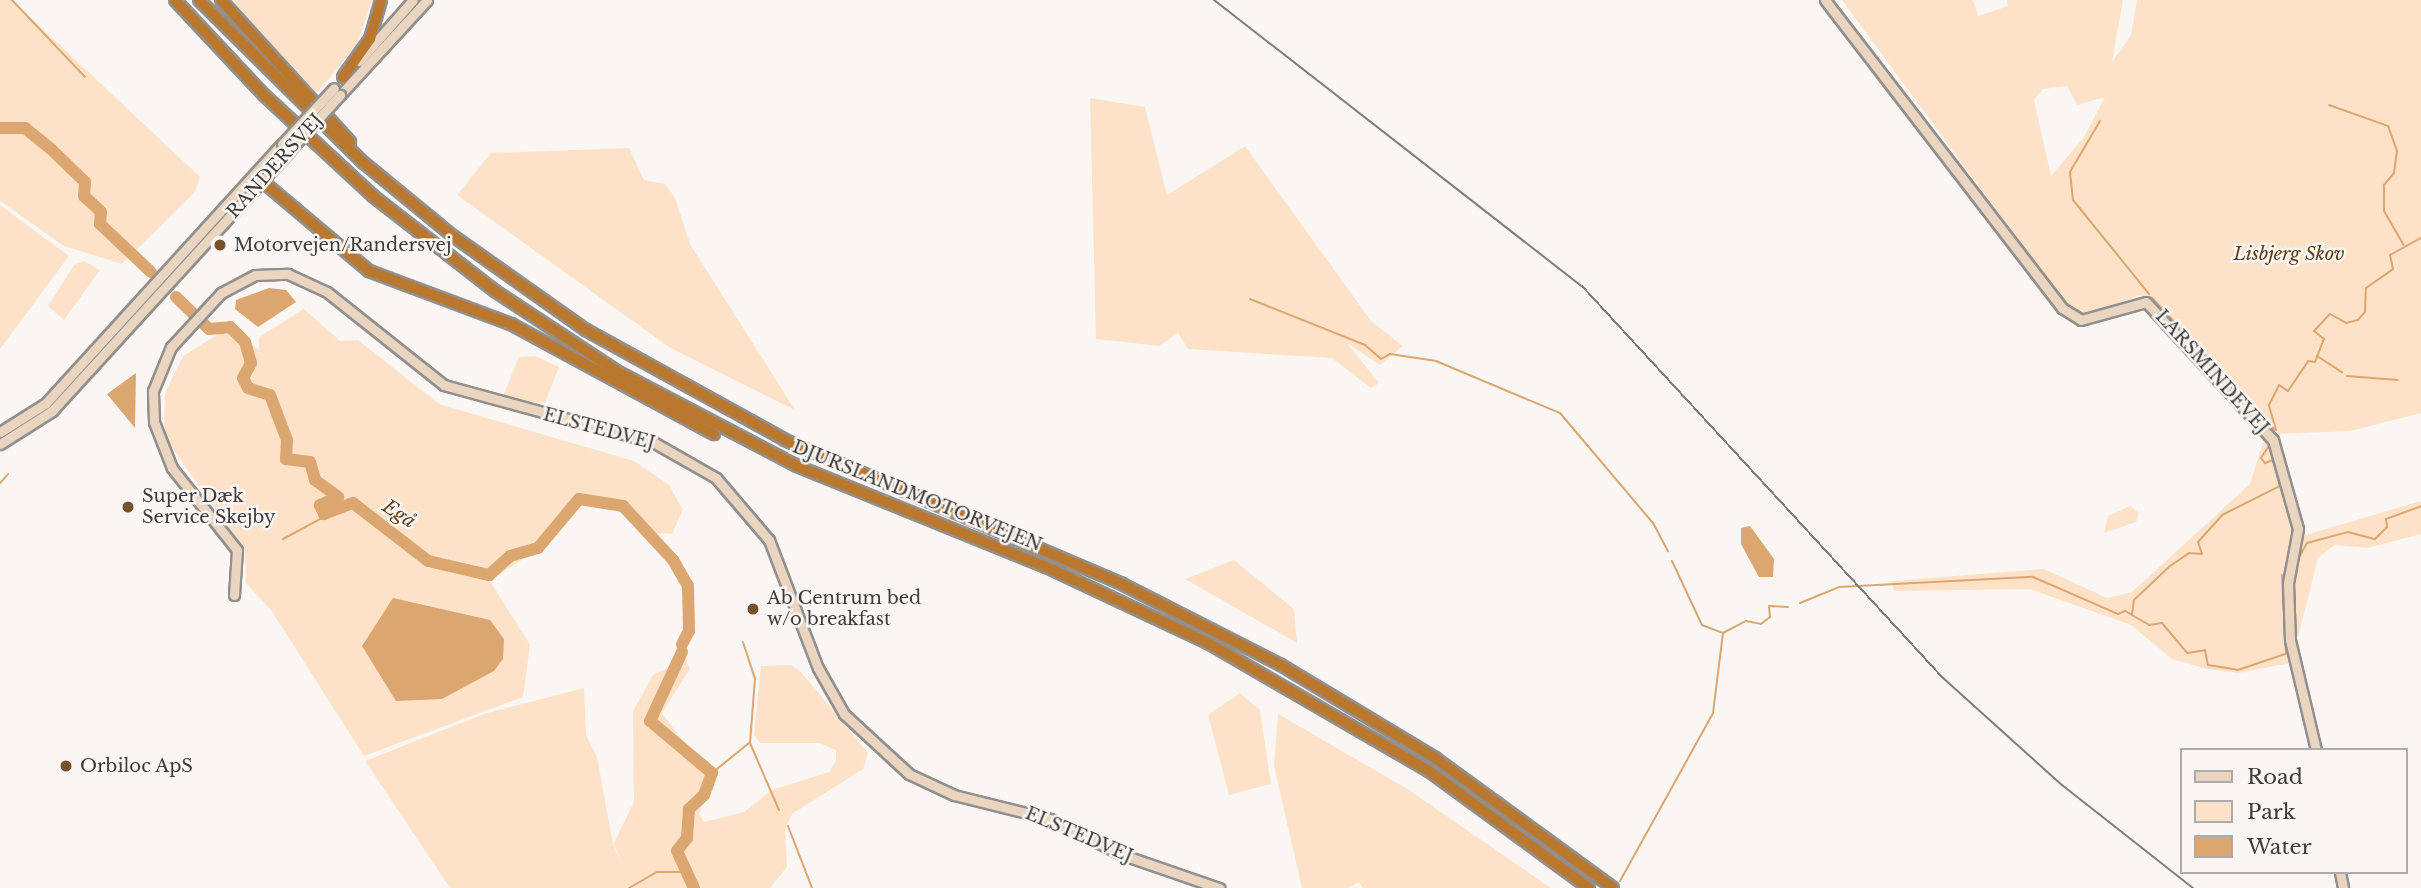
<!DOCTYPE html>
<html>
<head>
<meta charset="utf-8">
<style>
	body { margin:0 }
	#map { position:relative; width:2421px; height:888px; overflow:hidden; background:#f9f6f4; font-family:"Libre Baskerville",serif }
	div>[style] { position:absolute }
	.green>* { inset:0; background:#fee2c8 }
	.water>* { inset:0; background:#dca671 }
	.stream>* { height:2px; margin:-1px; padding:0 1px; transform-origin:1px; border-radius:1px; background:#dca671 }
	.river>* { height:12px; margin:-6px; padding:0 6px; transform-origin:6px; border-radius:6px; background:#dca671 }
	.roads { filter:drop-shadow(2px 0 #928f8d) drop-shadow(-2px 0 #928f8d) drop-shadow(0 2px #928f8d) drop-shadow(0 -2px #928f8d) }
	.secondary>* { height:9px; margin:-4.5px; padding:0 4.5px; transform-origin:4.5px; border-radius:4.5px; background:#ead6c0 }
	.highway>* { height:10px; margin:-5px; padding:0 5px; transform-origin:5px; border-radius:5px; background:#ba782e }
	.tram>* { height:2px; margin:-1px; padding:0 1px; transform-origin:1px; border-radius:1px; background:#807e7d }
	.bridges { filter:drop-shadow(2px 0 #928f8d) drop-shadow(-2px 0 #928f8d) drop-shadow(0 2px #928f8d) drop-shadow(0 -2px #928f8d) }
	.secondary-bridge>* { height:9px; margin:-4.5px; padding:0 4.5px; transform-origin:4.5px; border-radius:4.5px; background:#ead6c0 }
	.dots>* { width:19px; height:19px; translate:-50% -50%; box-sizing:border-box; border:4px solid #f9f6f4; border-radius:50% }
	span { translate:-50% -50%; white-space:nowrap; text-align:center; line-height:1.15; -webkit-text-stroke:5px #f9f6f4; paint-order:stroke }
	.street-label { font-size:18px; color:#3d3c3b }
	.poi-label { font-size:18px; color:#3d3c3b }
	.left { translate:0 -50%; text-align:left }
	.park-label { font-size:18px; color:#5f3b12; font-style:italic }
	.water-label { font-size:19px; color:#664119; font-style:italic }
	.legend { position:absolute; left:2180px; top:748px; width:228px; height:126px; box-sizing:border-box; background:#f9f6f4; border:2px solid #aeacaa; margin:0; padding:9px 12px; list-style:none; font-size:21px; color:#3d3c3b }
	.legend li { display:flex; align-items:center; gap:14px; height:35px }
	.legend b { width:35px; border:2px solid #aeacaa }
</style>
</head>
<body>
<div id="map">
	<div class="green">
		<div style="clip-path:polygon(0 0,12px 0,200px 177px,195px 192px,122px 264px,64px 246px,0 201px)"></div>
		<div style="clip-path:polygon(232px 0,372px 0,357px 45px,316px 94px)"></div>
		<div style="clip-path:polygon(evenodd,1842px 0,1973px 0,1978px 16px,2008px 6px,2007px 0,2123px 0,2112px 62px,2131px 35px,2137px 0,2421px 0,2421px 413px,2351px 431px,2273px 434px,2157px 304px,2140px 295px,2087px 315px,2071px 311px,1842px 0,2067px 86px,2077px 105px,2105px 97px,2084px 137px,2051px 176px,2034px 100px,2043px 89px,2067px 86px)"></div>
		<div style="clip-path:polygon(1090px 98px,1145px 107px,1167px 195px,1245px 146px,1371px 321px,1403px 346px,1380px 365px,1347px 343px,1379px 383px,1371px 388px,1332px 358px,1188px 349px,1178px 333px,1159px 346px,1096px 339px)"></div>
		<div style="clip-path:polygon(629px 148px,644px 180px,665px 184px,675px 198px,690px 244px,795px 410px,669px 347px,457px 195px,491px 153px)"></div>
		<div style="clip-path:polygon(0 205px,69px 256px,0 349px)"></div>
		<div style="clip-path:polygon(84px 261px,100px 270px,64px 320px,48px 306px,74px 265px)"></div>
		<div style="clip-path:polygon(304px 309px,340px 341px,358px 340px,439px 404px,634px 461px,669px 485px,683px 510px,672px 534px,657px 533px,605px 504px,582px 504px,551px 540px,490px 581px,530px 645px,523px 697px,364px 756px,271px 610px,246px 583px,245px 551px,164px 436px,165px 393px,183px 356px,220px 333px,243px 337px,259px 350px,259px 337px)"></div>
		<div style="clip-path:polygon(535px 356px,559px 367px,545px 403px,502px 398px,519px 357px)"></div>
		<div style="clip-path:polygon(2269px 440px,2295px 529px,2284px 573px,2291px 663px,2238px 673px,2207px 669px,2172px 659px,2131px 625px,2030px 589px,1894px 591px,1891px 581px,2044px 569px,2107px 598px,2132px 592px,2250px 484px,2263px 442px)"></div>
		<div style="clip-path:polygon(2421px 501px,2421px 534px,2368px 548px,2335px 545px,2318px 558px,2298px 637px,2292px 637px,2293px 567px,2302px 536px)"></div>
		<div style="clip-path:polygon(2130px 506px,2139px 513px,2136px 522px,2104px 533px,2108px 516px)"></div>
		<div style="clip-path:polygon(1234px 560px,1294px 609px,1297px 643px,1185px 579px)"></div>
		<div style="clip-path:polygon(686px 659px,690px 669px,662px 713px,711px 779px,699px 814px,704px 822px,744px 812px,772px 790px,829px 772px,836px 761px,836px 750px,819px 743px,760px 743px,754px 735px,761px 666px,791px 665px,801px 672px,868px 753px,863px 769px,792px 814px,785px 829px,787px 867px,770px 888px,450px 888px,365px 761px,484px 714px,584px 688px,586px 735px,597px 757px,613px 844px,622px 865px,614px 843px,634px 802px,633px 711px,653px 675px)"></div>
		<div style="clip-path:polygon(1240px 693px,1260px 710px,1271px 784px,1229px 795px,1208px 715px)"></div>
		<div style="clip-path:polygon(1278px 714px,1406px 788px,1551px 888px,1363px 888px,1359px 882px,1348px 888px,1302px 888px,1274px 766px)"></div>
	</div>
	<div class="water">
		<div style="clip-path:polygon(269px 288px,286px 290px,296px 302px,258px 327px,235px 309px,236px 300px)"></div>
		<div style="clip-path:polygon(136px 373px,135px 425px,135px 428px,107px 394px)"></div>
		<div style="clip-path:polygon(1750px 526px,1774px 559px,1773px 577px,1759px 577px,1741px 544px,1741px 528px)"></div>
		<div style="clip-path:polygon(393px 598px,490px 620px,504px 639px,503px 659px,494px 671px,442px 699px,396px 701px,362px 646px)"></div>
	</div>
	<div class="stream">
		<div style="left:12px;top:0;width:106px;rotate:46.5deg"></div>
		<div style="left:2329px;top:105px;width:63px;rotate:19.6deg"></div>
		<div style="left:2388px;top:126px;width:27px;rotate:70deg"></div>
		<div style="left:2397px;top:151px;width:22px;rotate:98deg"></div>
		<div style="left:2394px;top:173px;width:16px;rotate:130deg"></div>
		<div style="left:2384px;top:185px;width:26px;rotate:90deg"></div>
		<div style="left:2384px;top:211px;width:39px;rotate:60deg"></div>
		<div style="left:2100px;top:121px;width:59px;rotate:120.5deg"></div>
		<div style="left:2070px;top:172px;width:28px;rotate:84deg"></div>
		<div style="left:2073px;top:200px;width:121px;rotate:51deg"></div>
		<div style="left:2152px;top:298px;width:180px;rotate:47deg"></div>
		<div style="left:1250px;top:299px;width:124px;rotate:21.8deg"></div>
		<div style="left:1365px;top:345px;width:21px;rotate:41deg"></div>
		<div style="left:1381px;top:359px;width:10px;rotate:-29deg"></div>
		<div style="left:1390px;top:354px;width:47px;rotate:8.7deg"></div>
		<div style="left:1436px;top:361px;width:134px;rotate:22.8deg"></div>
		<div style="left:1560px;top:413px;width:144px;rotate:49.8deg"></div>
		<div style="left:1653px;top:523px;width:32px;rotate:62deg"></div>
		<div style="left:2317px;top:356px;width:30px;rotate:33deg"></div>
		<div style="left:2347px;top:376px;width:51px;rotate:4.5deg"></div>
		<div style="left:2276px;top:430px;width:26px;rotate:-106deg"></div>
		<div style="left:2269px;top:405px;width:22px;rotate:-63deg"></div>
		<div style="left:2279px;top:385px;width:11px;rotate:34deg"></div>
		<div style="left:2288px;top:391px;width:36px;rotate:-56deg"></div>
		<div style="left:2308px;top:361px;width:7px;rotate:8deg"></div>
		<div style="left:2315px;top:362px;width:25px;rotate:-69deg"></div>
		<div style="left:2324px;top:339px;width:13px;rotate:-141deg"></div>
		<div style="left:2314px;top:331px;width:23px;rotate:-47deg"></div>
		<div style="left:2330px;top:314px;width:18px;rotate:29deg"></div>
		<div style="left:2346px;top:323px;width:12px;rotate:-14deg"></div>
		<div style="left:2358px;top:320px;width:11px;rotate:-49deg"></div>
		<div style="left:2365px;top:312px;width:24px;rotate:-88deg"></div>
		<div style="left:2366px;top:288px;width:33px;rotate:-35deg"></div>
		<div style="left:2393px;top:269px;width:14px;rotate:-102deg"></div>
		<div style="left:2390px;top:255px;width:35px;rotate:-29deg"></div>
		<div style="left:0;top:483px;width:12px;rotate:-48deg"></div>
		<div style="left:283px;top:539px;width:51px;rotate:-28.1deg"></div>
		<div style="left:1672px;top:561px;width:71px;rotate:64.9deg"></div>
		<div style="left:1702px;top:625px;width:22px;rotate:21deg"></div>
		<div style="left:2297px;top:561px;width:21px;rotate:-61deg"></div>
		<div style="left:2307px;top:543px;width:42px;rotate:-15deg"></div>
		<div style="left:2348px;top:532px;width:28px;rotate:15deg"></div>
		<div style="left:2375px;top:539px;width:17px;rotate:-45deg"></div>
		<div style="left:2387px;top:527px;width:8px;rotate:-97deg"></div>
		<div style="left:2386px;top:519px;width:37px;rotate:-20deg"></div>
		<div style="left:2282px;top:575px;width:79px;rotate:87.1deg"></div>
		<div style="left:1800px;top:603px;width:42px;rotate:-22.3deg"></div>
		<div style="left:1839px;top:587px;width:194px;rotate:-3deg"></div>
		<div style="left:2033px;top:577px;width:93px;rotate:23.5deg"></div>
		<div style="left:2118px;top:614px;width:8px;rotate:-23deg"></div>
		<div style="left:2125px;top:611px;width:28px;rotate:30deg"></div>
		<div style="left:2149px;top:625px;width:13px;rotate:-9deg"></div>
		<div style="left:2162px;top:623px;width:39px;rotate:50deg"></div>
		<div style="left:2187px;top:653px;width:18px;rotate:-9deg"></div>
		<div style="left:2205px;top:650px;width:15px;rotate:79deg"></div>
		<div style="left:2208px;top:665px;width:30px;rotate:9deg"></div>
		<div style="left:2238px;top:670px;width:53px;rotate:-18.8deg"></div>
		<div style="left:2132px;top:614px;width:14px;rotate:-82deg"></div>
		<div style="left:2134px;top:600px;width:50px;rotate:-43.4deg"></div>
		<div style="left:2170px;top:566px;width:23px;rotate:-34deg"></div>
		<div style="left:2189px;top:553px;width:13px;rotate:4deg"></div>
		<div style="left:2202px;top:554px;width:13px;rotate:-108deg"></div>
		<div style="left:2198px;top:542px;width:36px;rotate:-48deg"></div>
		<div style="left:2222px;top:515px;width:65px;rotate:-26.6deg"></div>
		<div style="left:2280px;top:486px;width:27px;rotate:-105deg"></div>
		<div style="left:2273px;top:460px;width:9px;rotate:159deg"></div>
		<div style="left:2265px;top:463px;width:6px;rotate:-129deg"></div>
		<div style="left:2261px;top:458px;width:17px;rotate:-57deg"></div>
		<div style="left:743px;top:642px;width:38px;rotate:72deg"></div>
		<div style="left:755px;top:678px;width:65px;rotate:94.4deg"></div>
		<div style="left:750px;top:743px;width:73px;rotate:66.6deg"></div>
		<div style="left:712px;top:773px;width:48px;rotate:-39deg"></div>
		<div style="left:788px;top:826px;width:66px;rotate:68.8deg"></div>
		<div style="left:1620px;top:881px;width:192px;rotate:-61deg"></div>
		<div style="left:1713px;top:713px;width:81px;rotate:-82.9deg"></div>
		<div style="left:1723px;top:633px;width:26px;rotate:-28deg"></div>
		<div style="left:1746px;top:621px;width:15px;rotate:11deg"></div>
		<div style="left:1761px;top:624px;width:11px;rotate:-38deg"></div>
		<div style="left:1770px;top:617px;width:11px;rotate:-95deg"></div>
		<div style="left:1769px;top:606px;width:19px;rotate:3deg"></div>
		<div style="left:629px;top:888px;width:32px;rotate:-30deg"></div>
		<div style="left:657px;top:872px;width:25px"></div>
	</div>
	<div class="river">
		<div style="left:0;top:128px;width:25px"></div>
		<div style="left:25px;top:128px;width:33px;rotate:39deg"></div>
		<div style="left:51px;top:149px;width:47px;rotate:44.1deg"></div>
		<div style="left:85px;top:182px;width:14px;rotate:94deg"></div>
		<div style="left:84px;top:196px;width:23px;rotate:43deg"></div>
		<div style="left:101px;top:212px;width:12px;rotate:95deg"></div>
		<div style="left:100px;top:224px;width:70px;rotate:43.3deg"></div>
		<div style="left:176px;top:297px;width:46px;rotate:44.1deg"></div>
		<div style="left:209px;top:329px;width:21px;rotate:-5deg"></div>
		<div style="left:230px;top:327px;width:21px;rotate:45deg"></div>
		<div style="left:245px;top:342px;width:22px;rotate:74deg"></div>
		<div style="left:251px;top:363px;width:17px;rotate:118deg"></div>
		<div style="left:243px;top:378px;width:11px;rotate:63deg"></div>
		<div style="left:248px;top:388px;width:23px;rotate:18deg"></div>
		<div style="left:270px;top:395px;width:48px;rotate:69.3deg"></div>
		<div style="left:287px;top:440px;width:19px;rotate:93deg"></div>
		<div style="left:286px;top:459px;width:24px;rotate:7deg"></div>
		<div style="left:310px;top:462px;width:19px;rotate:74deg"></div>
		<div style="left:315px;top:480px;width:29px;rotate:36deg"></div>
		<div style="left:338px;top:497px;width:20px;rotate:156deg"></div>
		<div style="left:320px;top:505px;width:10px;rotate:66deg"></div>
		<div style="left:324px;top:514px;width:31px;rotate:-21deg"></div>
		<div style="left:353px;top:503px;width:95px;rotate:37.7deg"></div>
		<div style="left:428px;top:561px;width:63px;rotate:12.9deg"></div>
		<div style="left:489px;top:575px;width:28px;rotate:-42deg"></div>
		<div style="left:510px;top:556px;width:29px;rotate:-16deg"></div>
		<div style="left:538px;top:548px;width:64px;rotate:-50.1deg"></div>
		<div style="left:579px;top:499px;width:45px;rotate:9deg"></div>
		<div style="left:623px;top:506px;width:74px;rotate:47.2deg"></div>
		<div style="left:673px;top:560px;width:30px;rotate:60deg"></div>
		<div style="left:688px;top:586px;width:45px;rotate:88.7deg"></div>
		<div style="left:689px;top:631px;width:15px;rotate:118deg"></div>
		<div style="left:682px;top:652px;width:76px;rotate:114.9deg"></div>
		<div style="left:650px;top:721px;width:81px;rotate:40deg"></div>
		<div style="left:712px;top:773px;width:23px;rotate:110deg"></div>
		<div style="left:704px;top:795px;width:21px;rotate:137deg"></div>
		<div style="left:689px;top:809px;width:29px;rotate:94deg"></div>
		<div style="left:687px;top:838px;width:16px;rotate:128deg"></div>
		<div style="left:677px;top:851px;width:41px;rotate:65.3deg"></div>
	</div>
	<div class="roads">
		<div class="secondary">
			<div style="left:1825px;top:0;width:389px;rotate:52.4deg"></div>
			<div style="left:2062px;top:308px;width:22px;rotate:32deg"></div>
			<div style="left:2081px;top:320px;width:67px;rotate:-15.5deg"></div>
			<div style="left:2146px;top:302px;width:188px;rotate:47.4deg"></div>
			<div style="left:2273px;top:440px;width:92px;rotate:74.3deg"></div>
			<div style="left:2298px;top:529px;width:55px;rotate:100.5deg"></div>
			<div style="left:2288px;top:583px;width:57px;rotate:88deg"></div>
			<div style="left:2290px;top:640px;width:113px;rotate:76.7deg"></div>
			<div style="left:359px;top:61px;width:81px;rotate:-48.5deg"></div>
			<div style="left:340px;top:95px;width:129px;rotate:-47.5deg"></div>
			<div style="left:0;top:432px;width:54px;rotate:-32.2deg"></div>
			<div style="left:46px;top:403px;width:350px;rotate:-47.7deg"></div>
			<div style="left:0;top:444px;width:62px;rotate:-32.4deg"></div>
			<div style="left:52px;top:411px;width:352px;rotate:-47.6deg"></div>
			<div style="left:234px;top:595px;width:45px;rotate:-86.2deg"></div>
			<div style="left:237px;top:550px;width:105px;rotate:-128.4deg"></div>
			<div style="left:172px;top:468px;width:49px;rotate:-111.4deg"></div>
			<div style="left:154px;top:422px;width:31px;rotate:-92deg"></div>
			<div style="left:153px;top:391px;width:48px;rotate:-67.8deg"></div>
			<div style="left:171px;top:347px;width:74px;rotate:-47.2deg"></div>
			<div style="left:221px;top:293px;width:38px;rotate:-28deg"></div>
			<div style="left:255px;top:275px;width:33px;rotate:-2deg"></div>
			<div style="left:288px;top:274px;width:43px;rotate:24.8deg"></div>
			<div style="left:327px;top:292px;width:149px;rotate:38.5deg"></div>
			<div style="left:444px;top:385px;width:217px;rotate:15.3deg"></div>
			<div style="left:653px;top:442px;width:73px;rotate:29.7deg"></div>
			<div style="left:716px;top:478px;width:82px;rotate:49.5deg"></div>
			<div style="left:769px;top:540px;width:137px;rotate:69.1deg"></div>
			<div style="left:818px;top:668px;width:53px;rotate:60.5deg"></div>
			<div style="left:844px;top:714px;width:88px;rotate:42.7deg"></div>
			<div style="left:909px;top:774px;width:50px;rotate:25deg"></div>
			<div style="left:954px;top:795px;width:99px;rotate:14deg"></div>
			<div style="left:1050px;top:819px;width:81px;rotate:26.3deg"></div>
			<div style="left:1123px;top:855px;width:102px;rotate:19deg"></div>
			<div style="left:2340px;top:872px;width:16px;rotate:79deg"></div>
		</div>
		<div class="highway">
			<div style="left:175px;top:0;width:130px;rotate:46.9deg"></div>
			<div style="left:264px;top:95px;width:149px;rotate:42.8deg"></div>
			<div style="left:373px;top:196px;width:155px;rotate:37.9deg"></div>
			<div style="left:495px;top:291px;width:149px;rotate:33.3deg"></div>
			<div style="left:620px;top:373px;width:200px;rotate:27.7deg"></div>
			<div style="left:797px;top:466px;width:276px;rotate:22.1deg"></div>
			<div style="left:1053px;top:570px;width:171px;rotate:25.2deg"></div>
			<div style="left:1208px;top:643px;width:255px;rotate:30.1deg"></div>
			<div style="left:1429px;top:771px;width:198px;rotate:36.2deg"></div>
			<div style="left:199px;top:0;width:232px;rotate:44.7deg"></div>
			<div style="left:364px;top:163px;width:115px;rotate:39.4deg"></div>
			<div style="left:453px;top:236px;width:163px;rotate:35.3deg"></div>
			<div style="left:586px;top:330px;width:227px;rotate:28.9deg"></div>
			<div style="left:785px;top:440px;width:366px;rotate:23.1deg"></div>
			<div style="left:1122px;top:584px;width:178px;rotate:27deg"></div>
			<div style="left:1281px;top:665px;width:180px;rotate:31.1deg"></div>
			<div style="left:1435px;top:758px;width:220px;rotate:36.1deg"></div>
			<div style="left:221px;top:0;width:192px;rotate:47.7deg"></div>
			<div style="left:343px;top:77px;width:47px;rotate:-54.6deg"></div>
			<div style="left:370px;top:39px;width:41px;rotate:-74.2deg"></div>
			<div style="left:262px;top:181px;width:140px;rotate:40.1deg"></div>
			<div style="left:369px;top:271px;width:152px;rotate:20.5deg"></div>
			<div style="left:511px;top:324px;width:231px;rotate:28.5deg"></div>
		</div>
	</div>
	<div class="tram">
		<div style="left:1214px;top:0;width:466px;rotate:37.9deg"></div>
		<div style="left:1582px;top:286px;width:533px;rotate:47.36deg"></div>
		<div style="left:1943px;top:678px;width:160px;rotate:42deg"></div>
		<div style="left:2062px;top:785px;width:167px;rotate:38.2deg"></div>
	</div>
	<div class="bridges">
		<div class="secondary-bridge">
			<div style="left:282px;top:144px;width:76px;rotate:-47.1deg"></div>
			<div style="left:289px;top:151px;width:76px;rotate:-47.7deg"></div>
		</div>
	</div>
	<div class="dots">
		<div style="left:220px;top:245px;background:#76522c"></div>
		<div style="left:128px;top:507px;background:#76522c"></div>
		<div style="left:753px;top:609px;background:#76522c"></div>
		<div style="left:66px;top:766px;background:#76522c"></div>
	</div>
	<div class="street-label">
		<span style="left:275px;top:166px;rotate:-48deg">RANDERSVEJ</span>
		<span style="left:2212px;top:372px;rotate:48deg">LARSMINDEVEJ</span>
		<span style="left:599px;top:429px;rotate:15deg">ELSTEDVEJ</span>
		<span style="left:917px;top:496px;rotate:22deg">DJURSLANDMOTORVEJEN</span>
		<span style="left:1079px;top:835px;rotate:23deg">ELSTEDVEJ</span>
	</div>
	<div class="poi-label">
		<span class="left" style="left:234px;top:245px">Motorvejen/Randersvej</span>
		<span class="left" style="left:142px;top:507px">Super Dæk<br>Service Skejby</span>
		<span class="left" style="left:767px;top:609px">Ab Centrum bed<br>w/o breakfast</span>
		<span class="left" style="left:80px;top:766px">Orbiloc ApS</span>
	</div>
	<div class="park-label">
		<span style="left:2289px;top:254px">Lisbjerg Skov</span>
	</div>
	<div class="water-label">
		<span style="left:399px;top:514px;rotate:33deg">Egå</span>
	</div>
	<ul class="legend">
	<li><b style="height:9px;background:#ead6c0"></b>Road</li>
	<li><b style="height:19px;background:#fee2c8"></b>Park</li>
	<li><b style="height:19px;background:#dca671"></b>Water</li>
	</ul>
</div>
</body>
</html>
